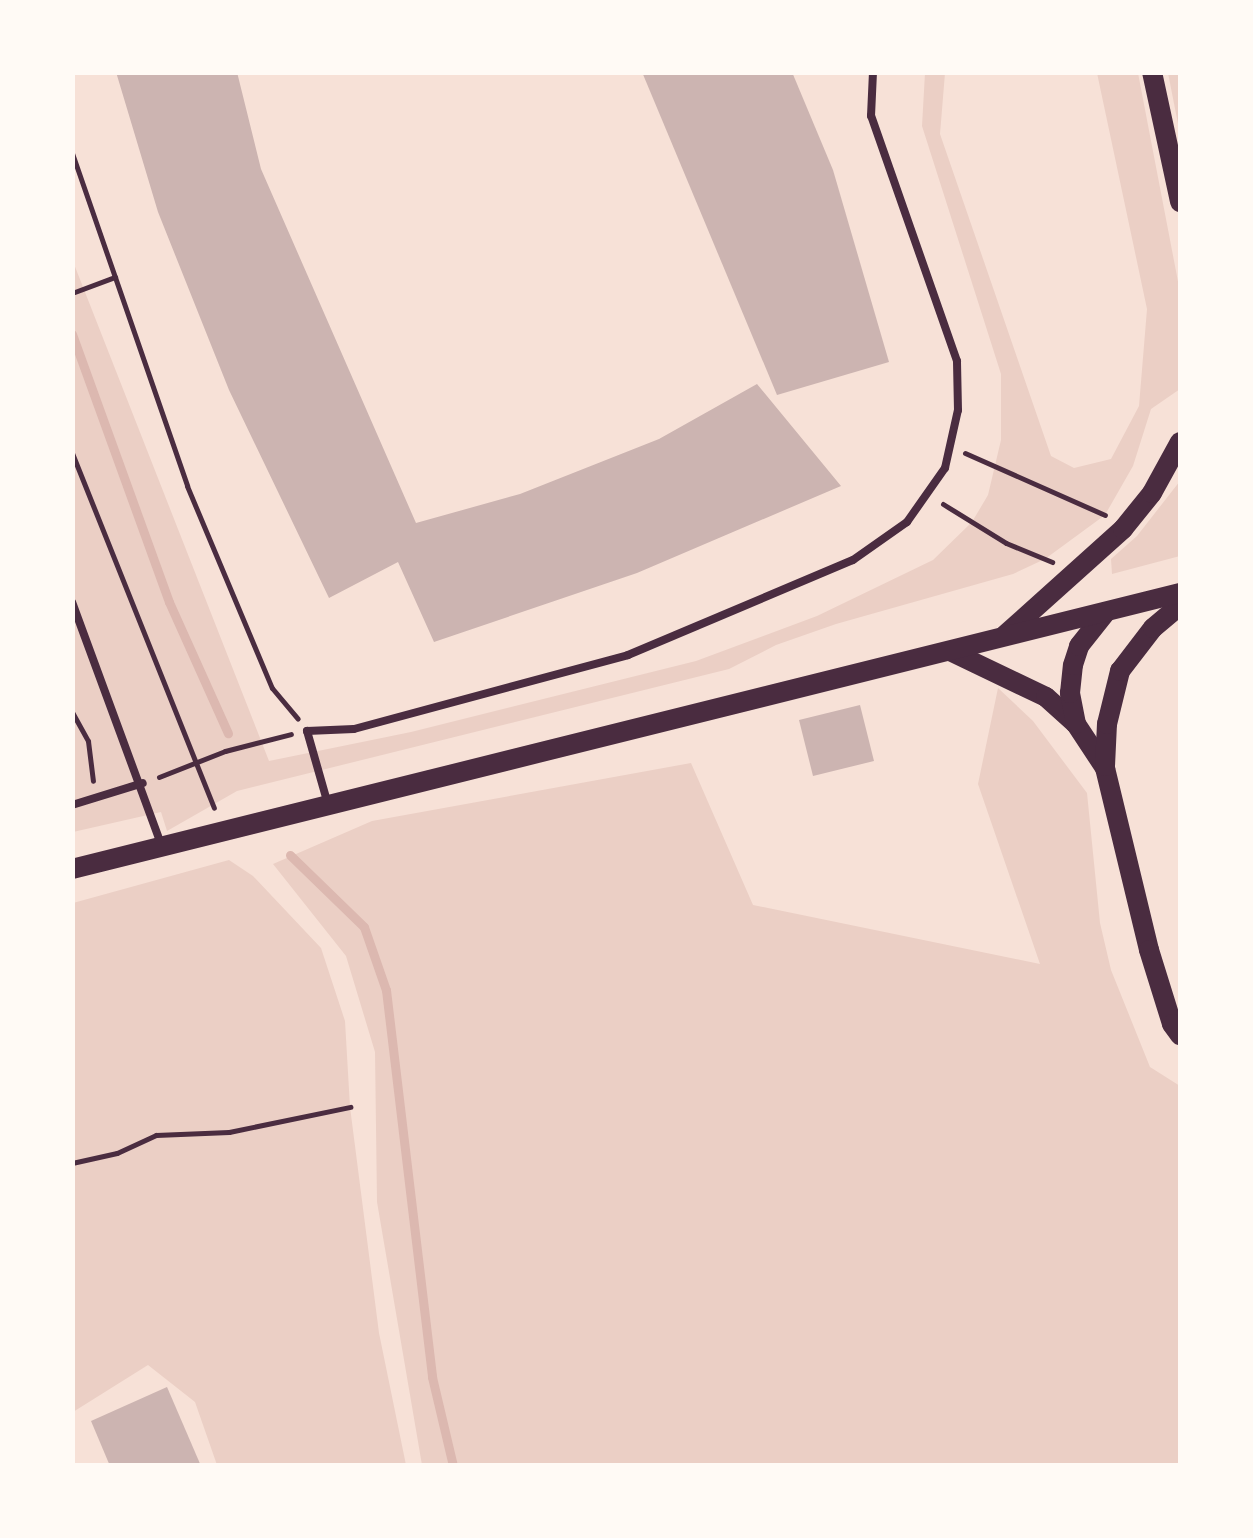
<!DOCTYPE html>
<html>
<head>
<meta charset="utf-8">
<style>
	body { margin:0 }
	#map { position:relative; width:1253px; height:1538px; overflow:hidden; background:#f7e1d7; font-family:"Public Sans",sans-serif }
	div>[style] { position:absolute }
	.green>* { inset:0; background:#ebcfc5 }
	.stream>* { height:9px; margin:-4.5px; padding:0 4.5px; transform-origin:4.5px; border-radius:4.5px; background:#dcb8b0 }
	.building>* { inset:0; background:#ccb4b1 }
	.path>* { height:5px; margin:-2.5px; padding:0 2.5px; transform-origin:2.5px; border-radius:2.5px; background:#4a2c40 }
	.service>* { height:8px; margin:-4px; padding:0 4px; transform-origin:4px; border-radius:4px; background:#4a2c40 }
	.secondary>* { height:20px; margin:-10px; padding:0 10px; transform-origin:10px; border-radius:10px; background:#4a2c40 }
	span { translate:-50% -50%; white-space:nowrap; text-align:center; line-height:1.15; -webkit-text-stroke:8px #fffaf5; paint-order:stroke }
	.frame { position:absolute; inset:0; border:75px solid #fffaf5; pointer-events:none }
</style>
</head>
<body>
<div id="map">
	<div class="green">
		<div style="clip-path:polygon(925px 73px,945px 73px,940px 134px,1051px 456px,1074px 468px,1111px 459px,1139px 406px,1147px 309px,1097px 73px,1138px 73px,1180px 292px,1180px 389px,1151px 409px,1133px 466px,1105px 515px,1045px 559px,1013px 574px,836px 624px,776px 645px,729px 669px,237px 791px,167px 831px,161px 812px,73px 832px,72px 259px,269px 761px,411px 732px,696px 661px,817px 616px,933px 560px,972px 522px,988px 495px,1001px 440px,1001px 374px,922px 126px)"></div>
		<div style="clip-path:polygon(1168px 73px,1180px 73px,1180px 134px)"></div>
		<div style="clip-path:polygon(1180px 481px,1180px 556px,1112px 574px,1111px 559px,1137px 536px)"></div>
		<div style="clip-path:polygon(998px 688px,1033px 721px,1087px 793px,1100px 923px,1111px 970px,1150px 1067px,1180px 1086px,1180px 1465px,422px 1465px,377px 1202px,375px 1052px,346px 956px,273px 864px,372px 821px,691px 763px,753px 905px,1040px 964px,978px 784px)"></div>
		<div style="clip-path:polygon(229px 860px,253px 876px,321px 948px,345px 1021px,350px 1107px,379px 1333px,406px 1465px,217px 1465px,195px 1402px,148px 1365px,73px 1412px,73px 903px)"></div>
	</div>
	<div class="stream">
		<div style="left:72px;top:334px;width:285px;rotate:70.1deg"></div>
		<div style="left:169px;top:602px;width:144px;rotate:65.8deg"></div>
		<div style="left:290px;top:855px;width:103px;rotate:44.2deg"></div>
		<div style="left:364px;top:927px;width:67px;rotate:70.8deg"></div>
		<div style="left:386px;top:990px;width:390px;rotate:83.2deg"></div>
		<div style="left:432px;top:1377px;width:91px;rotate:76.7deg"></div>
	</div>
	<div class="building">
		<div style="clip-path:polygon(116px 72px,237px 72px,261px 169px,416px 523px,520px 494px,659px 439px,757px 384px,841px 486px,637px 573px,434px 642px,398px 562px,329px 598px,229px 390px,158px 212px)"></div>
		<div style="clip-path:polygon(642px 72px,792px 72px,833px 170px,889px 362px,777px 395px)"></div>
		<div style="clip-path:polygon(860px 705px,874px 761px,813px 776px,799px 720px)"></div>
		<div style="clip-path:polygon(167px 1387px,201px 1466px,110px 1466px,91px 1421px)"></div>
	</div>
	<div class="path">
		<div style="left:72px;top:153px;width:352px;rotate:70.9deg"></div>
		<div style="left:187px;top:486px;width:219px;rotate:67.2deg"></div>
		<div style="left:272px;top:688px;width:40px;rotate:50deg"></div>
		<div style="left:72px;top:293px;width:46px;rotate:-20.4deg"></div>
		<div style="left:72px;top:453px;width:382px;rotate:68.2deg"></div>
		<div style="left:965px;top:453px;width:153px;rotate:23.9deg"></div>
		<div style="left:943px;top:504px;width:74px;rotate:31.8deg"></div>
		<div style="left:1006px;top:543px;width:50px;rotate:22.4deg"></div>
		<div style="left:72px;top:712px;width:33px;rotate:61deg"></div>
		<div style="left:88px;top:741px;width:40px;rotate:82.9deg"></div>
		<div style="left:159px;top:777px;width:71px;rotate:-21.5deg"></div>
		<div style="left:225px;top:751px;width:68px;rotate:-14.4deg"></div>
		<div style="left:72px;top:1163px;width:46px;rotate:-12.5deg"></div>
		<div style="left:117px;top:1153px;width:43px;rotate:-24.8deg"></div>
		<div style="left:156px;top:1135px;width:73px;rotate:-2.4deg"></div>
		<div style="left:229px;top:1132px;width:124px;rotate:-11.7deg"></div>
	</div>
	<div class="service">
		<div style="left:72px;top:602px;width:260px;rotate:69.8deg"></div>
		<div style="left:327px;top:801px;width:73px;rotate:-105.9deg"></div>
		<div style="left:307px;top:731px;width:47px;rotate:-2.4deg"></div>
		<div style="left:354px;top:729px;width:284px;rotate:-15.1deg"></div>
		<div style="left:628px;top:655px;width:244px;rotate:-22.9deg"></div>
		<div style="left:853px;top:560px;width:66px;rotate:-35.1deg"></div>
		<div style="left:907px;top:522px;width:66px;rotate:-54.9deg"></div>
		<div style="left:945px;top:468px;width:59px;rotate:-77.4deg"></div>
		<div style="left:958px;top:410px;width:49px;rotate:-91.2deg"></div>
		<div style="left:957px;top:361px;width:260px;rotate:-109.3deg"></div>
		<div style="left:871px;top:116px;width:44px;rotate:-87.4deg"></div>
		<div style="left:72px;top:805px;width:74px;rotate:-17.2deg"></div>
	</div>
	<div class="secondary">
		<div style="left:1152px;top:72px;width:133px;rotate:77.8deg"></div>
		<div style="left:1005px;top:635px;width:159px;rotate:-41.9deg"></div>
		<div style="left:1123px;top:529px;width:46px;rotate:-51.1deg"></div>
		<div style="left:1152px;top:493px;width:58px;rotate:-61.2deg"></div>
		<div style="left:950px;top:651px;width:106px;rotate:25.6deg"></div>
		<div style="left:1046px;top:697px;width:40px;rotate:42deg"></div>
		<div style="left:1076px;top:724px;width:53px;rotate:56.6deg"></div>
		<div style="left:1105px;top:768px;width:187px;rotate:76.4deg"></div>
		<div style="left:1149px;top:950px;width:77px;rotate:72.7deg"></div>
		<div style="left:1172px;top:1024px;width:14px;rotate:54deg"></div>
		<div style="left:1076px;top:724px;width:32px;rotate:-101deg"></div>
		<div style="left:1070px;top:693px;width:28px;rotate:-84deg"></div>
		<div style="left:1073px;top:665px;width:20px;rotate:-72deg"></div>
		<div style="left:1079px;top:646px;width:43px;rotate:-51.5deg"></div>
		<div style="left:1105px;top:766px;width:42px;rotate:-87.3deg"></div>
		<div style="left:1107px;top:724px;width:55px;rotate:-76.2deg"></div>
		<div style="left:1120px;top:671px;width:54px;rotate:-52.5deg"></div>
		<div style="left:1153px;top:628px;width:35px;rotate:-40deg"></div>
		<div style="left:72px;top:869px;width:1142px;rotate:-13.99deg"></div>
	</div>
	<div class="frame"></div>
</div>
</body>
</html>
